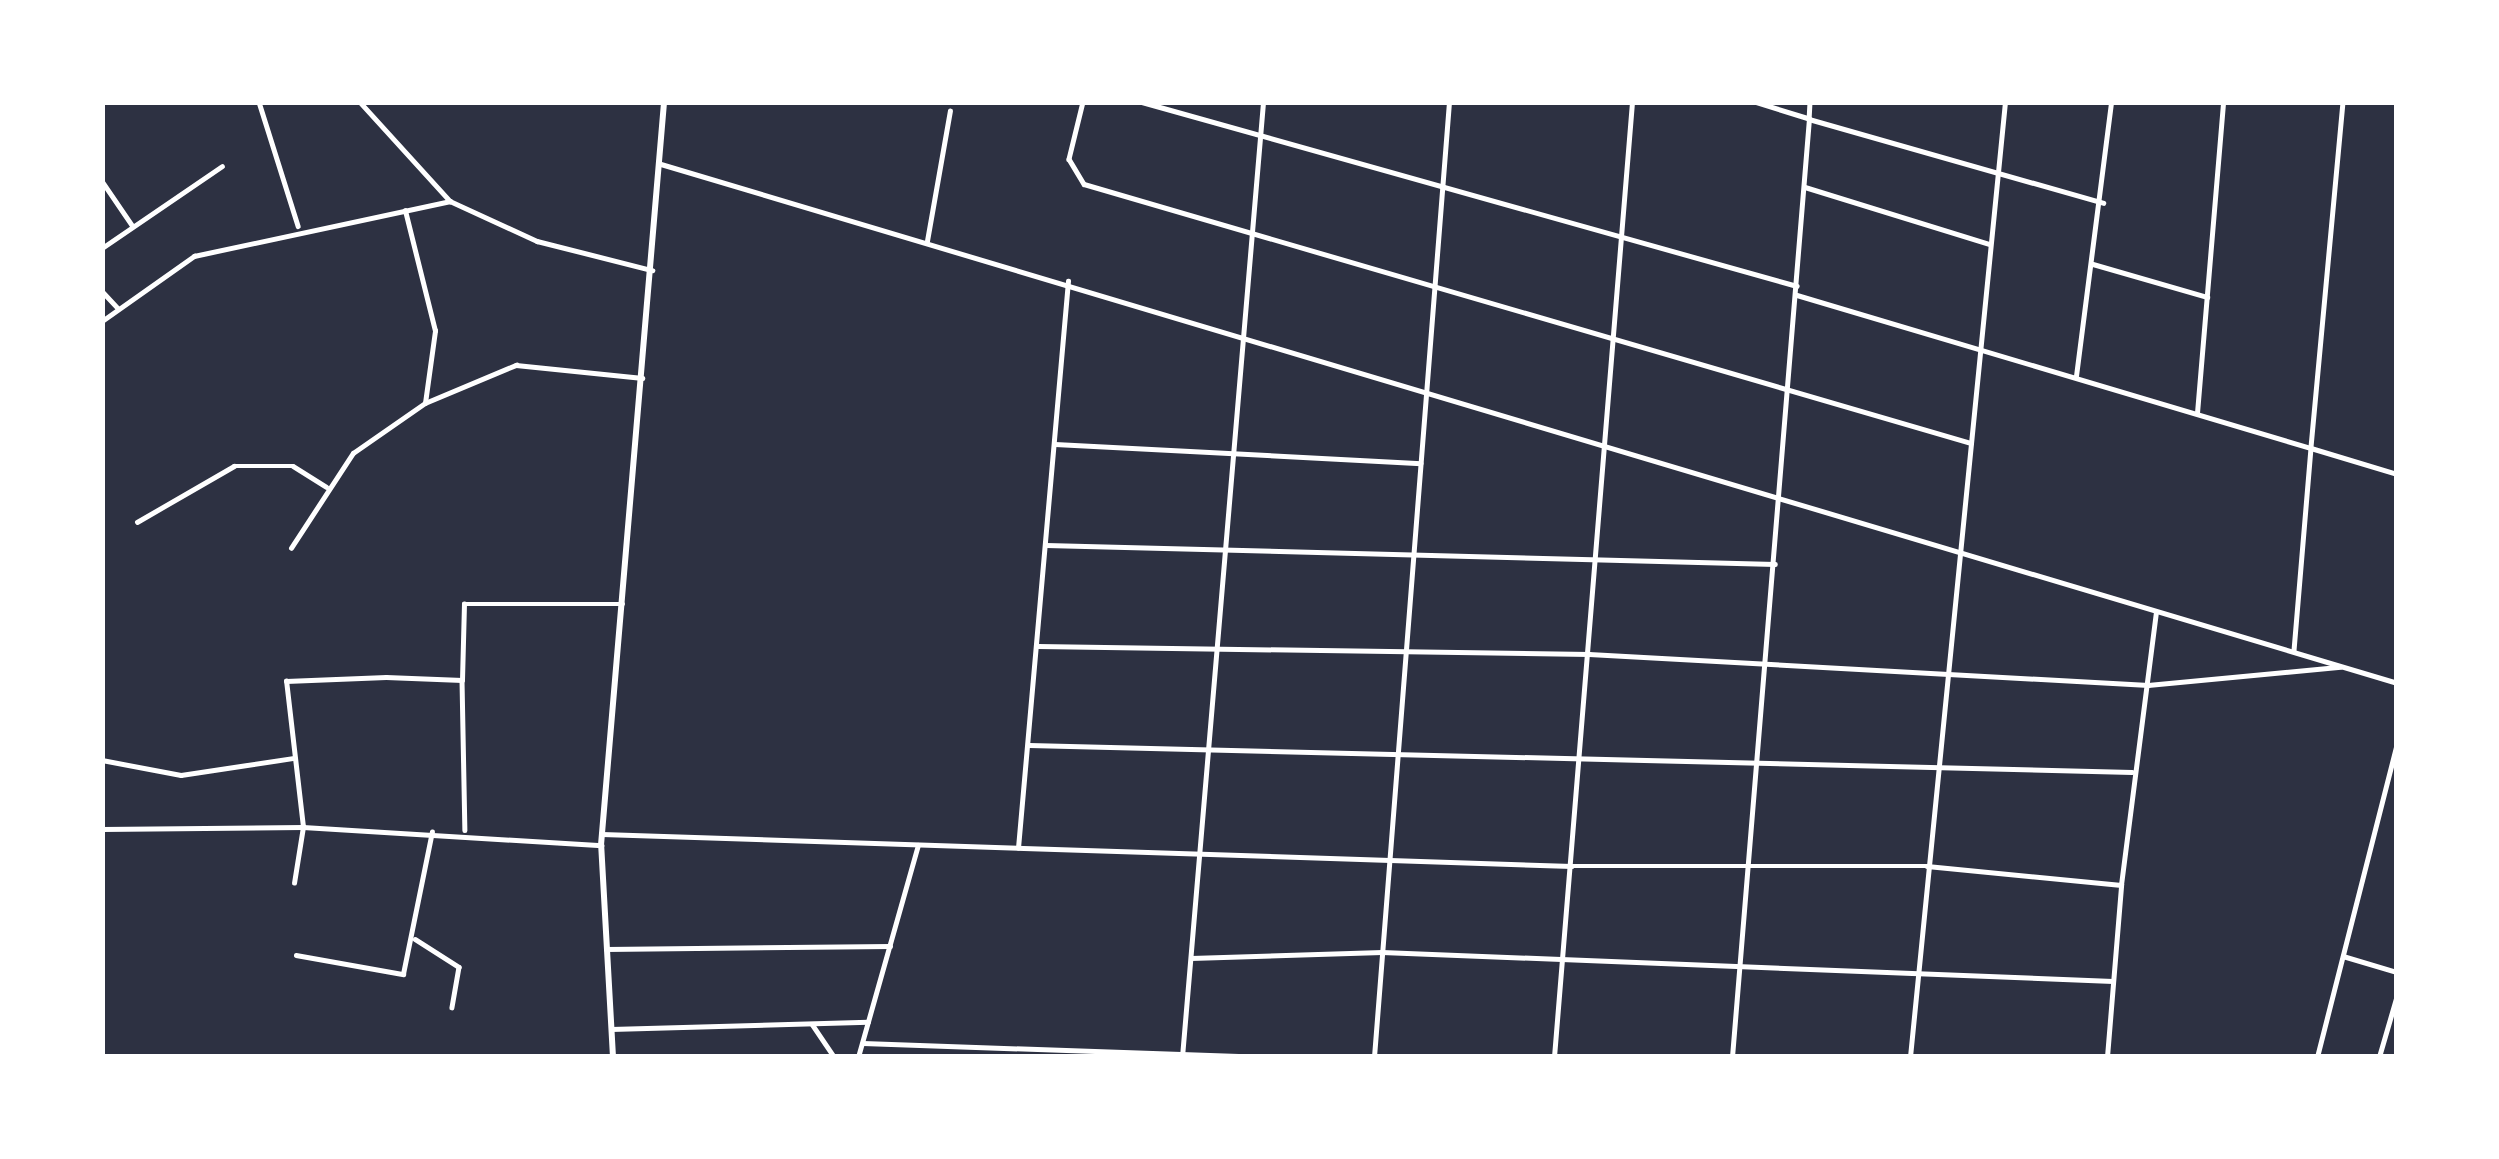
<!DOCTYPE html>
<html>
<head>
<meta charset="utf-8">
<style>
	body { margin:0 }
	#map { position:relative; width:2499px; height:1159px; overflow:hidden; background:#2d3142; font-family:Cabin,sans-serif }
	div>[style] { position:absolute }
	.minor>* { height:4.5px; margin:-2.25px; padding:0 2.25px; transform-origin:2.25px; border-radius:2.25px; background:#fff }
	.tertiary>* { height:4.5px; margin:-2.25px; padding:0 2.25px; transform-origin:2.25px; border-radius:2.25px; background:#fff }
	.secondary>* { height:6px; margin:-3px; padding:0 3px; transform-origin:3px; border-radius:3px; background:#fff }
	span { translate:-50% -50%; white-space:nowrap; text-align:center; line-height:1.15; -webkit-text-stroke:12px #fff; paint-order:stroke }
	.frame { position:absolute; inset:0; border:105px solid #fff; pointer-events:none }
</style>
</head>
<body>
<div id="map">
	<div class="minor">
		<div style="left:259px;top:102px;width:130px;rotate:72.5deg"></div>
		<div style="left:360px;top:102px;width:134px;rotate:47.7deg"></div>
		<div style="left:450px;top:201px;width:96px;rotate:24.7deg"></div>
		<div style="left:537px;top:241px;width:119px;rotate:14.2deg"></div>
		<div style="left:1083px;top:102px;width:59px;rotate:103.8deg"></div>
		<div style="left:1069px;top:159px;width:29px;rotate:59deg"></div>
		<div style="left:1084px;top:184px;width:924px;rotate:16.28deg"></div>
		<div style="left:1142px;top:102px;width:680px;rotate:15.69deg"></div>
		<div style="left:1810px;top:102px;width:17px;rotate:93deg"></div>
		<div style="left:1809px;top:119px;width:306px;rotate:15.9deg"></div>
		<div style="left:2343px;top:102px;width:347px;rotate:95.3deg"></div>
		<div style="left:2311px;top:448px;width:90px;rotate:16.8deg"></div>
		<div style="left:102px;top:181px;width:53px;rotate:55.7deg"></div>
		<div style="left:1805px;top:187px;width:193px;rotate:17.2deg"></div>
		<div style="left:927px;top:241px;width:132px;rotate:-80deg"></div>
		<div style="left:102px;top:248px;width:145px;rotate:-34.3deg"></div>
		<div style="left:2093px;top:264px;width:119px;rotate:16.1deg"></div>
		<div style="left:102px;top:291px;width:23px;rotate:47deg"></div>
		<div style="left:1797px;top:295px;width:536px;rotate:16.58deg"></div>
		<div style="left:2311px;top:448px;width:204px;rotate:94.8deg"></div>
		<div style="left:102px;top:321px;width:113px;rotate:-35.2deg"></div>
		<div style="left:194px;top:256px;width:262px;rotate:-12.1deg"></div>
		<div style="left:2076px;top:376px;width:276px;rotate:-82.7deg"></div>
		<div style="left:425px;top:403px;width:99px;rotate:-22.7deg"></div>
		<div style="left:516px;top:365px;width:127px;rotate:5.9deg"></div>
		<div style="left:2197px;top:413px;width:312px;rotate:-85.2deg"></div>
		<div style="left:1055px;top:444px;width:366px;rotate:3deg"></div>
		<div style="left:137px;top:522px;width:112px;rotate:-30deg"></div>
		<div style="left:234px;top:466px;width:59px"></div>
		<div style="left:293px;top:466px;width:39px;rotate:32deg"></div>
		<div style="left:1046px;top:545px;width:729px;rotate:1.49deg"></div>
		<div style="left:291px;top:548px;width:113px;rotate:-56.9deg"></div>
		<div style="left:353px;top:453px;width:88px;rotate:-34.8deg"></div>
		<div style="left:425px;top:403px;width:73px;rotate:-82.1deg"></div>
		<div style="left:435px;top:331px;width:124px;rotate:-104deg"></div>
		<div style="left:1038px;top:646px;width:551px;rotate:0.83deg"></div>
		<div style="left:1589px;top:654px;width:560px;rotate:3.17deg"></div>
		<div style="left:2148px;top:685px;width:193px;rotate:-5.4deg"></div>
		<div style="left:462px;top:680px;width:76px;rotate:-88.5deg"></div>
		<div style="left:464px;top:604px;width:159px"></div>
		<div style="left:1029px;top:745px;width:1103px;rotate:1.4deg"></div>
		<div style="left:102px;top:760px;width:80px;rotate:10.8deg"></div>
		<div style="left:181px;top:775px;width:114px;rotate:-8.6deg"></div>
		<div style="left:102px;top:829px;width:201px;rotate:-0.6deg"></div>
		<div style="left:303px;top:827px;width:147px;rotate:-96.6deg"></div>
		<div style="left:286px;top:681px;width:100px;rotate:-2.3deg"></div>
		<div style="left:386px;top:677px;width:76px;rotate:2.3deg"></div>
		<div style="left:462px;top:680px;width:150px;rotate:88.9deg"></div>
		<div style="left:602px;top:834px;width:970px;rotate:1.89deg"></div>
		<div style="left:1571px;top:866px;width:356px"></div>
		<div style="left:1927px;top:866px;width:195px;rotate:5.6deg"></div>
		<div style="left:2121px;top:885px;width:274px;rotate:-82.7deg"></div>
		<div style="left:1018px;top:848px;width:569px;rotate:-84.96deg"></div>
		<div style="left:294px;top:883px;width:57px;rotate:-80.9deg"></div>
		<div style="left:303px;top:827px;width:299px;rotate:3.5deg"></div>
		<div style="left:415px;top:939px;width:52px;rotate:32.5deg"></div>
		<div style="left:459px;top:967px;width:41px;rotate:99.9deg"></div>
		<div style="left:606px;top:949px;width:284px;rotate:-0.6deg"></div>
		<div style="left:296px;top:955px;width:109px;rotate:10.1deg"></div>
		<div style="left:403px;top:974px;width:145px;rotate:-78.5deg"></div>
		<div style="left:2343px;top:956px;width:56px;rotate:16.5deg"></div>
		<div style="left:1191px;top:958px;width:191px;rotate:-1.8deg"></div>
		<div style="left:1382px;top:952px;width:731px;rotate:2.27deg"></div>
		<div style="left:812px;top:1024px;width:40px;rotate:56deg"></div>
		<div style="left:611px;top:1029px;width:257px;rotate:-1.6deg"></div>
		<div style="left:863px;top:1043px;width:397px;rotate:2deg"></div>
		<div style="left:858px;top:1057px;width:220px;rotate:-74.2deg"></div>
		<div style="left:1182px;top:1057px;width:958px;rotate:-85.15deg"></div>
		<div style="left:1374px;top:1057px;width:958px;rotate:-85.51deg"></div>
		<div style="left:1554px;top:1057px;width:958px;rotate:-85.33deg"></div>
		<div style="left:1732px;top:1057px;width:941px;rotate:-85.31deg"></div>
		<div style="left:1809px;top:119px;width:58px;rotate:-162.8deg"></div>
		<div style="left:1910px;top:1057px;width:960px;rotate:-84.32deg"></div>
		<div style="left:2107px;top:1057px;width:173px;rotate:-85.3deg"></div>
		<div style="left:2317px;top:1057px;width:325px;rotate:-75.7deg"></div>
		<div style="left:2379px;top:1057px;width:65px;rotate:-73.8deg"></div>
	</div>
	<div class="tertiary">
		<div style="left:661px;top:164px;width:1812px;rotate:16.64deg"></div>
	</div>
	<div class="secondary">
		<div style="left:613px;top:1057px;width:212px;rotate:-93.2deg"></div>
		<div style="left:601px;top:845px;width:746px;rotate:-85.15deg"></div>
	</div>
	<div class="frame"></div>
</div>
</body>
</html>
